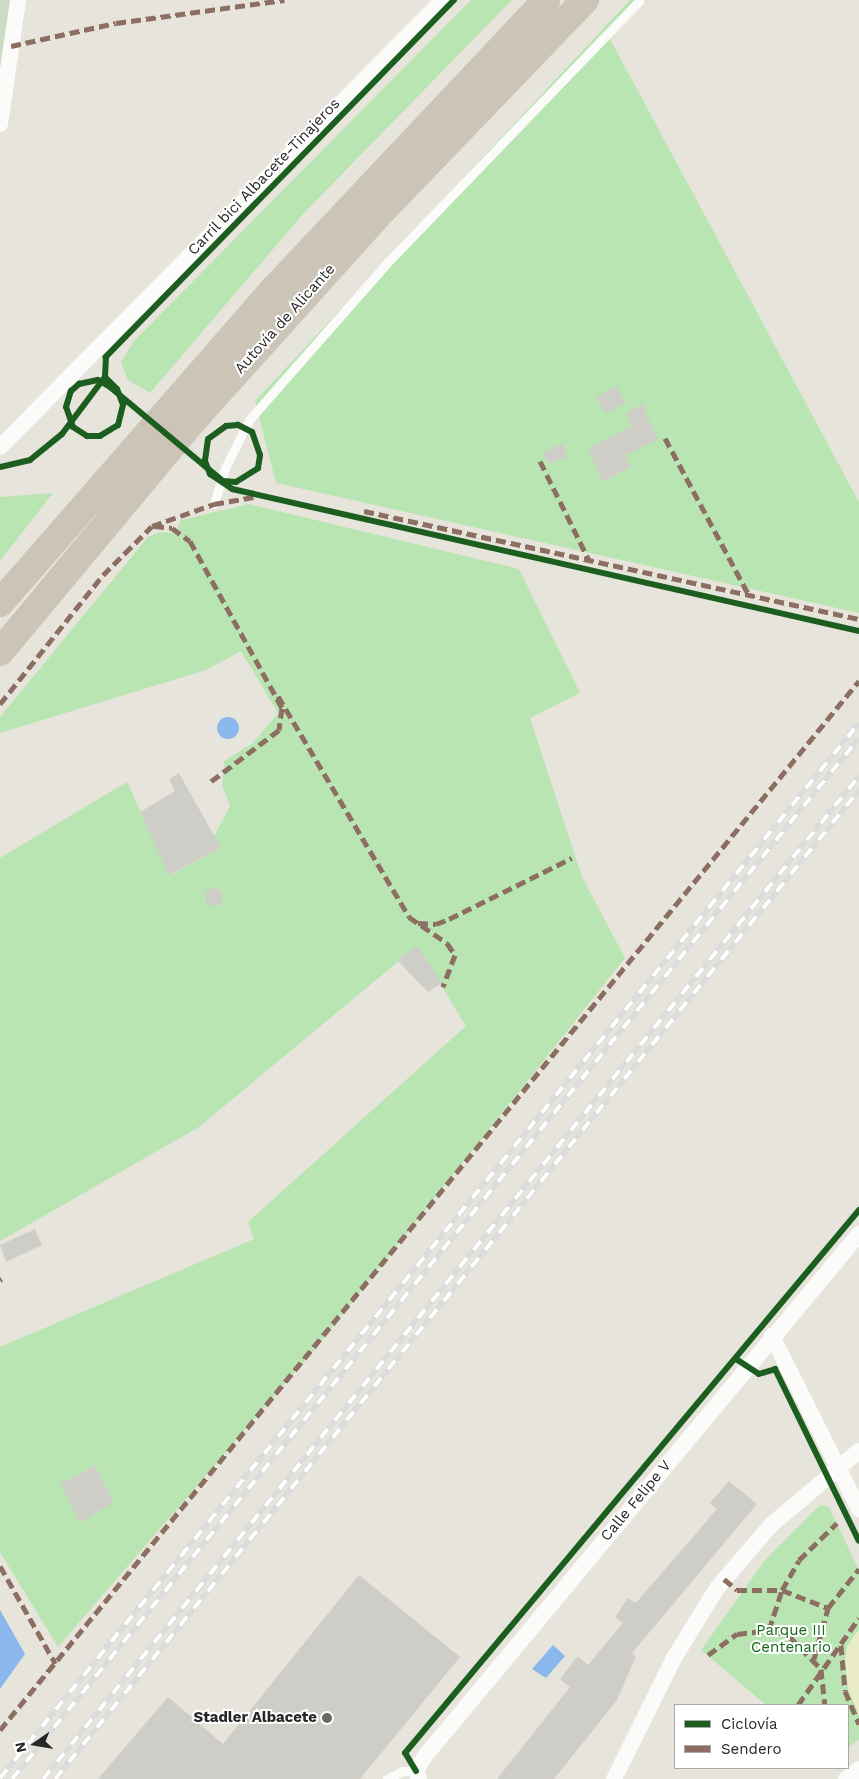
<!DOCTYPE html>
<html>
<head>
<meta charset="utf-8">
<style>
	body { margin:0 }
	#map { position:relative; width:859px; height:1779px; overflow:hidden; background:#e6e4db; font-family:"Work Sans",sans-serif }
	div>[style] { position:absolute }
	.green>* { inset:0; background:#b9e5b2 }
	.sand>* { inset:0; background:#e9ecc7 }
	.cemetery>* { inset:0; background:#cbdcc2 }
	.water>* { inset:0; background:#8ab8ec }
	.round { border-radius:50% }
	.building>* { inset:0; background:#cecdc7 }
	.service>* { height:9px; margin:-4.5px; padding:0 4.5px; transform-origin:4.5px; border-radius:4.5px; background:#fbfbfa }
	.minor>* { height:16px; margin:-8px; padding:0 8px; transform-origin:8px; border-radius:8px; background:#fbfbfa }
	.motorway>* { height:28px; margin:-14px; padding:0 14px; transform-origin:14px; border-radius:14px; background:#cbc4b7 }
	.rail>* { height:5.5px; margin-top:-2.75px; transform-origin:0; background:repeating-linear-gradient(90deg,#fff 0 11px,#dcdcdd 0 22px); box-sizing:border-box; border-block:1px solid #dcdcdd }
	.quiet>* { height:5px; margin-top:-2.5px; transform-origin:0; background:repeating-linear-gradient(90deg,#8d6e63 0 10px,transparent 0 15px) }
	.cycleway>* { height:6px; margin:-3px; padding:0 3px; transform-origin:3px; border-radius:3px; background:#1b5e20 }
	.dots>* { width:14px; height:14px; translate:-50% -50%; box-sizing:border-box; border:2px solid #fff; border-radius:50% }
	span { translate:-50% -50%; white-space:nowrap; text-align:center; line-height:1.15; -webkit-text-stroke:4px #fff; paint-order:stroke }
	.street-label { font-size:15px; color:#272727 }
	.park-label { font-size:15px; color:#16651b }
	.poi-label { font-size:15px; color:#272727; font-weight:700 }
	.right { translate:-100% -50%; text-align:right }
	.legend { position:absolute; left:674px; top:1704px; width:175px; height:65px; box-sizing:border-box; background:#fff; border:1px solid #a9a9a9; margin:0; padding:6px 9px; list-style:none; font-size:15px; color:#272727 }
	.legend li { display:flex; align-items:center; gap:10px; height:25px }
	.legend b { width:25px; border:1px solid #a9a9a9 }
	.north { position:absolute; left:10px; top:1719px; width:50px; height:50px; -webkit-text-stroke:4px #fff; paint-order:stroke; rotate:257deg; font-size:14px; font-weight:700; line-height:20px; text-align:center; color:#272727 }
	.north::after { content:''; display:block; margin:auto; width:18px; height:22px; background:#272727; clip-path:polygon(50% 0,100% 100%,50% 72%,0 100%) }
</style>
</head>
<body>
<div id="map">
	<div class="green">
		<div style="clip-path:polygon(471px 0,512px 0,304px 213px,150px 393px,128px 380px,121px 362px,134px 341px)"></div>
		<div style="clip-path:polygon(630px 0,646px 0,610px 39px,859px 502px,859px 613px,276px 483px,255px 401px)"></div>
		<div style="clip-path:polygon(53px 493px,0 561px,0 497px)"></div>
		<div style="clip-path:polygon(249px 504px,519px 569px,580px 693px,530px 718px,582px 877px,625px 958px,314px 1350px,58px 1647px,0 1552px,0 1347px,254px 1239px,248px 1222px,466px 1026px,417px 946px,199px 1127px,0 1241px,0 858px,127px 782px,170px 875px,221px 848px,214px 836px,230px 806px,222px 785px,224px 761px,253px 743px,278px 713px,241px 651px,206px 670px,0 733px,0 717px,148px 537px,160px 532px,175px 533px,181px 520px)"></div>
		<div style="clip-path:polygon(820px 1505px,829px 1507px,859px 1570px,859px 1739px,848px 1748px,848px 1705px,766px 1705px,701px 1650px,765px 1560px)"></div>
	</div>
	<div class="sand">
		<div style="clip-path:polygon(859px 1629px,859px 1715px,848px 1689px,845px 1660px,847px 1646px)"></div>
	</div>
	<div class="cemetery">
		<div style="clip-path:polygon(0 0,11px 0,0 76px)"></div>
	</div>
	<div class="water">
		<div class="round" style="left:217px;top:717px;width:22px;height:22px"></div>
		<div style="clip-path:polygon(0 1610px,25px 1654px,0 1689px)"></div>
		<div style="clip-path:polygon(553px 1645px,565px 1656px,546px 1678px,532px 1669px)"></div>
	</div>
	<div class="building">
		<div style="clip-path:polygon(617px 386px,625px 403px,605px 413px,596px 397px)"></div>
		<div style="clip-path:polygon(642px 404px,658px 440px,625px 455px,631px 467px,603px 482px,588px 449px,632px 426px,626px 413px)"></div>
		<div style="clip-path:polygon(562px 444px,568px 456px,549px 464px,543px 453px)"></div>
		<div style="clip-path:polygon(179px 773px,221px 848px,169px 875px,140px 812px,175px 791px,169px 779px)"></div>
		<div class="round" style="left:205px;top:888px;width:18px;height:18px"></div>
		<div style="clip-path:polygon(417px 946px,442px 983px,428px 992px,397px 960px)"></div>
		<div style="clip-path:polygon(35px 1229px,42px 1245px,6px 1262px,0 1245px)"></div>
		<div style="clip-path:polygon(95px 1465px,114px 1502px,80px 1523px,61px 1484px)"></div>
		<div style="clip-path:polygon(729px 1481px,757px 1504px,632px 1653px,636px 1656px,617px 1700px,554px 1779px,497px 1779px,570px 1687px,560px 1679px,578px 1656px,588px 1665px,623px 1623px,615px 1617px,628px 1598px,636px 1603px,717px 1509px,710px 1503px)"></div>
		<div style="clip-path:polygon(359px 1575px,460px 1657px,360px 1779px,98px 1779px,168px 1697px,223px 1744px)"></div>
	</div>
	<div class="service">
		<div style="left:214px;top:504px;width:38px;rotate:-73deg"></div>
		<div style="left:225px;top:468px;width:54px;rotate:-63.4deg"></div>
		<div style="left:249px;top:420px;width:208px;rotate:-48.7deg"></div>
		<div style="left:386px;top:264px;width:366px;rotate:-46.1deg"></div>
		<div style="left:387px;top:1779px;width:18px;rotate:-27deg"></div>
		<div style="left:403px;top:1771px;width:13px"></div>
	</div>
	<div class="minor">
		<div style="left:0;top:124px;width:125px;rotate:-81.7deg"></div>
		<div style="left:0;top:447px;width:629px;rotate:-45.26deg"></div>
		<div style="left:772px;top:1336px;width:194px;rotate:63.3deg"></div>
		<div style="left:419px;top:1779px;width:9px;rotate:-111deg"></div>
		<div style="left:416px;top:1771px;width:17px;rotate:-59deg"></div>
		<div style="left:425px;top:1756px;width:679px;rotate:-50.26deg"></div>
		<div style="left:614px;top:1779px;width:135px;rotate:-63.6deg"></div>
		<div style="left:674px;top:1658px;width:82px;rotate:-58.4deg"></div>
		<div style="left:717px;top:1588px;width:83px;rotate:-49.4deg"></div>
		<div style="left:771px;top:1525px;width:115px;rotate:-40.1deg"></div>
		<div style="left:846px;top:1779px;width:16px;rotate:-38deg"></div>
	</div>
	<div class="motorway">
		<div style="left:0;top:603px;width:417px;rotate:-48.9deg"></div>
		<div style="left:274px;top:289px;width:397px;rotate:-46.7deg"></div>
		<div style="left:0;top:652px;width:297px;rotate:-50.2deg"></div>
		<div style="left:190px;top:424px;width:287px;rotate:-48deg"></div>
		<div style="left:382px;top:211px;width:293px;rotate:-46.1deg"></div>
	</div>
	<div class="rail">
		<div style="left:0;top:1778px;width:1360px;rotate:-50.85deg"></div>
		<div style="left:12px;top:1779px;width:1342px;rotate:-50.87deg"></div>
		<div style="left:43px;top:1779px;width:1293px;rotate:-50.87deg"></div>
		<div style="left:55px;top:1779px;width:1275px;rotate:-50.89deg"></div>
	</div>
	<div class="quiet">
		<div style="left:11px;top:46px;width:107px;rotate:-12.4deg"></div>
		<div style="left:116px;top:23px;width:170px;rotate:-7.8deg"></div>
		<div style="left:665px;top:438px;width:180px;rotate:61.9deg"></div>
		<div style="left:540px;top:461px;width:110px;rotate:63.7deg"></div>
		<div style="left:364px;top:511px;width:507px;rotate:12.31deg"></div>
		<div style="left:154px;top:526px;width:18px;rotate:6deg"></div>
		<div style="left:172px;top:528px;width:22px;rotate:36deg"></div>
		<div style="left:190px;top:541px;width:191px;rotate:61.1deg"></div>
		<div style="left:282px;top:708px;width:22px;rotate:98deg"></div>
		<div style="left:279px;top:730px;width:88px;rotate:142.9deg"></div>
		<div style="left:278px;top:696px;width:257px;rotate:59.3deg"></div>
		<div style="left:409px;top:917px;width:46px;rotate:34.4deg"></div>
		<div style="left:447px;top:943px;width:14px;rotate:56deg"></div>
		<div style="left:455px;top:955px;width:34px;rotate:111deg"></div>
		<div style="left:0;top:704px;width:165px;rotate:-51.4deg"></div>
		<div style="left:103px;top:575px;width:69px;rotate:-45deg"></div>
		<div style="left:152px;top:526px;width:66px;rotate:-19.5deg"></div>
		<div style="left:214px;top:504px;width:40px;rotate:-10deg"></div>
		<div style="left:418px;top:923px;width:18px;rotate:3deg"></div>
		<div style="left:436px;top:924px;width:14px;rotate:-21deg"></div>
		<div style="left:449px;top:919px;width:137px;rotate:-26.4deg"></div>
		<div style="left:0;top:1280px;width:2px;rotate:-27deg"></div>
		<div style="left:0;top:1566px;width:112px;rotate:60.4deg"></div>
		<div style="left:724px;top:1579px;width:17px;rotate:40deg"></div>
		<div style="left:737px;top:1590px;width:45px"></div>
		<div style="left:782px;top:1590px;width:49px;rotate:21.4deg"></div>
		<div style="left:769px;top:1630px;width:42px;rotate:-72deg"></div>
		<div style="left:782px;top:1590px;width:34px;rotate:-60deg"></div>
		<div style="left:799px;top:1560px;width:53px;rotate:-44.2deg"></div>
		<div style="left:841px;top:1645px;width:46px;rotate:85deg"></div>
		<div style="left:845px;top:1691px;width:36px;rotate:67deg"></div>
		<div style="left:708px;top:1655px;width:36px;rotate:-36deg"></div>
		<div style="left:737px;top:1634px;width:34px;rotate:-7deg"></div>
		<div style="left:771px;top:1630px;width:20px;rotate:20deg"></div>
		<div style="left:790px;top:1637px;width:45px;rotate:45.9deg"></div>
		<div style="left:821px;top:1669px;width:36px;rotate:84deg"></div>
		<div style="left:814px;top:1659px;width:53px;rotate:-74.6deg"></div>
		<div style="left:828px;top:1608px;width:50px;rotate:-51.5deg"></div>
		<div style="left:798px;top:1705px;width:106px;rotate:-55deg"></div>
		<div style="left:0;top:1730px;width:1356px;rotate:-50.69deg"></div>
	</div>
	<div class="cycleway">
		<div style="left:454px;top:0;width:499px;rotate:134.3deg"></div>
		<div style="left:106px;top:357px;width:20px;rotate:93deg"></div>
		<div style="left:105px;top:377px;width:17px;rotate:45deg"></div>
		<div style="left:117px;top:389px;width:17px;rotate:69deg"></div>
		<div style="left:123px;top:405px;width:21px;rotate:104deg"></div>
		<div style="left:118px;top:425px;width:21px;rotate:149deg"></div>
		<div style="left:100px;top:436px;width:13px;rotate:180deg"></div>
		<div style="left:87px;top:436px;width:17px;rotate:-147deg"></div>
		<div style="left:73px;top:427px;width:21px;rotate:-109deg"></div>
		<div style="left:66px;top:407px;width:17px;rotate:-73deg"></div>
		<div style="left:71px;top:391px;width:11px;rotate:-41deg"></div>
		<div style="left:79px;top:384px;width:19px;rotate:-12deg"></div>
		<div style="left:98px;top:380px;width:14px;rotate:30deg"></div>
		<div style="left:110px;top:387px;width:147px;rotate:39.8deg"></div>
		<div style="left:223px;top:481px;width:13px;rotate:4deg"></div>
		<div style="left:236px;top:482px;width:26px;rotate:-32deg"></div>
		<div style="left:258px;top:468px;width:13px;rotate:-81deg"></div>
		<div style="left:260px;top:455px;width:24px;rotate:-109deg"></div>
		<div style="left:252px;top:432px;width:16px;rotate:-153deg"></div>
		<div style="left:238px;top:425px;width:12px;rotate:175deg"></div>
		<div style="left:226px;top:426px;width:22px;rotate:144deg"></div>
		<div style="left:208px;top:439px;width:22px;rotate:98deg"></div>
		<div style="left:205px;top:461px;width:14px;rotate:69deg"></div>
		<div style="left:210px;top:474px;width:27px;rotate:34deg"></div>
		<div style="left:232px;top:489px;width:643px;rotate:12.76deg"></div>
		<div style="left:0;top:467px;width:31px;rotate:-13deg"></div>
		<div style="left:30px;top:460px;width:41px;rotate:-39.1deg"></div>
		<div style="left:62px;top:434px;width:71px;rotate:-53deg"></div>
		<div style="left:736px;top:1359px;width:27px;rotate:33deg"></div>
		<div style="left:759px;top:1374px;width:17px;rotate:-17deg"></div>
		<div style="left:775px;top:1369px;width:191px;rotate:64deg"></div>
		<div style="left:416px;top:1771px;width:21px;rotate:-121deg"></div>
		<div style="left:405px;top:1753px;width:708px;rotate:-50.1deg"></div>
	</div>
	<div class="dots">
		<div style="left:327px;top:1718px;background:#6a6966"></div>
	</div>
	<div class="street-label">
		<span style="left:264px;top:177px;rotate:-46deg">Carril bici Albacete-Tinajeros</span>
		<span style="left:285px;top:319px;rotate:-48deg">Autovía de Alicante</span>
		<span style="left:636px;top:1501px;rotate:-50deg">Calle Felipe V</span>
	</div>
	<div class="park-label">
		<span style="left:791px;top:1639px">Parque III<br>Centenario</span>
	</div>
	<div class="poi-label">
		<span class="right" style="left:317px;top:1718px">Stadler Albacete</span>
	</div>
	<ul class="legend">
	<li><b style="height:6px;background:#1b5e20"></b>Ciclovía</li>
	<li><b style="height:6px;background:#8d6e63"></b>Sendero</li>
	</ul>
	<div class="north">N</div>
</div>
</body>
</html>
